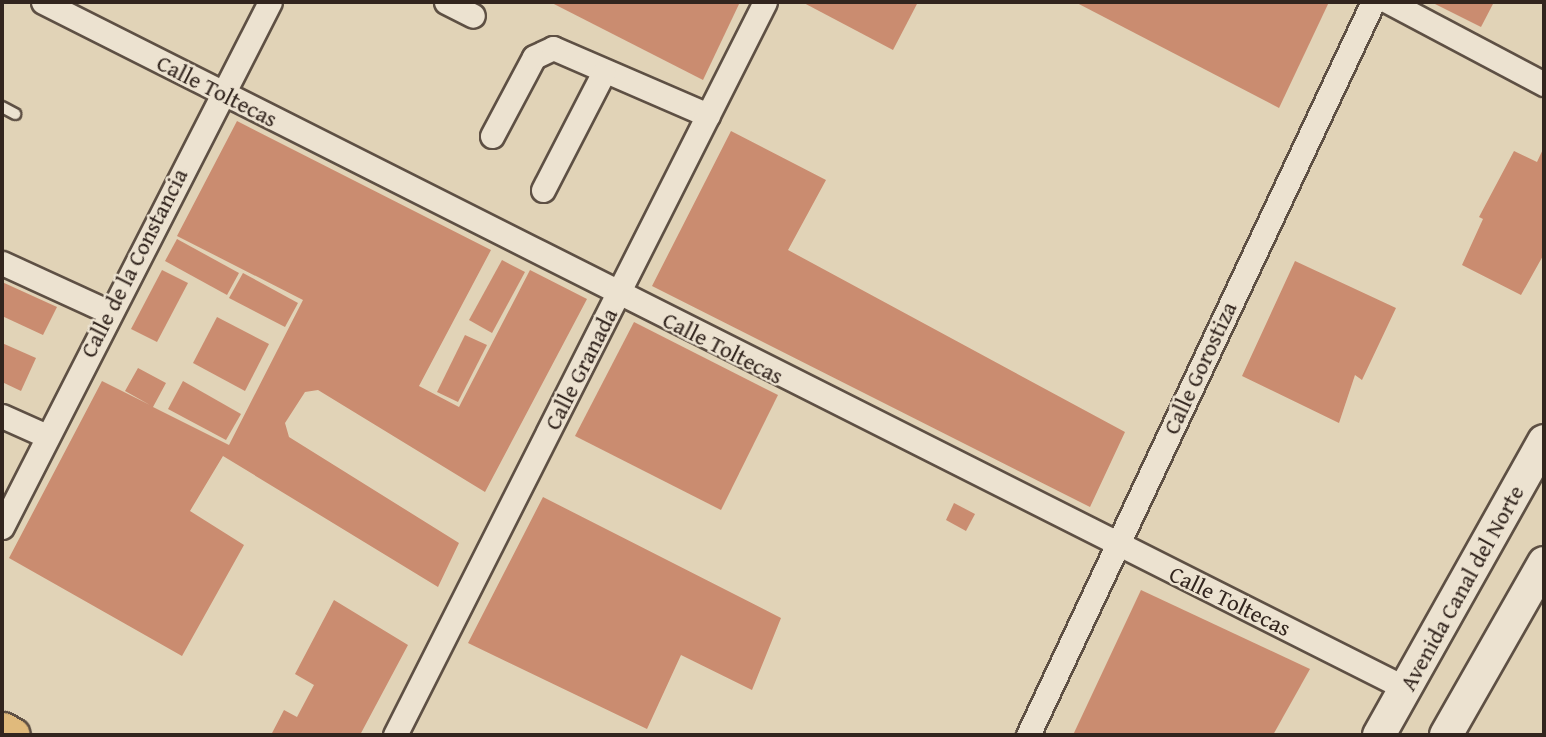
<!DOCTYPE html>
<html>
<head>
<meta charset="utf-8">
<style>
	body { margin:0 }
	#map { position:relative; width:1546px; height:737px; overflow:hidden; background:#e1d3b7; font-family:"Gentium Book Plus",serif }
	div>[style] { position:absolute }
	.building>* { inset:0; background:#ca8c70 }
	.roads { filter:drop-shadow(2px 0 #5e5044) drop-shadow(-2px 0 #5e5044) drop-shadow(0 2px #5e5044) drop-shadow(0 -2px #5e5044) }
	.lane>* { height:10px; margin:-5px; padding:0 5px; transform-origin:5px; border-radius:5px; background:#ece2d0 }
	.street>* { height:23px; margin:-11.5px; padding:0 11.5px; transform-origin:11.5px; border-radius:11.5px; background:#ece2d0 }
	.secondary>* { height:32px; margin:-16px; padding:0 16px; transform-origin:16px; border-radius:16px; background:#ece2d0 }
	.primary>* { height:35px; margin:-17.5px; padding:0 17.5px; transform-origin:17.5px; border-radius:17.5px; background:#e0ba7c }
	span { translate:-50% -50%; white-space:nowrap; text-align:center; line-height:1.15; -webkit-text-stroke:5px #ece2d0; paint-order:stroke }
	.street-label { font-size:23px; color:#32251e }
	.frame { position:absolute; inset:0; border:4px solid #32251e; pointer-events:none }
</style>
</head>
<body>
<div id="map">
	<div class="building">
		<div style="clip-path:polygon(550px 2px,740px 2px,703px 80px)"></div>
		<div style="clip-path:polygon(802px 2px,918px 2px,893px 50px)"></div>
		<div style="clip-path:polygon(1075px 2px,1329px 2px,1279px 108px)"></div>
		<div style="clip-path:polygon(1431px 2px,1494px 2px,1481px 27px)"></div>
		<div style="clip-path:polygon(237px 121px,491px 250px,419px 386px,459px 407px,530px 270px,587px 299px,485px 492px,318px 390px,305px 392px,285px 423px,289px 437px,459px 543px,438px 587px,223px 456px,190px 511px,244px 545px,182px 656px,9px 558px,102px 381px,150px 405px,125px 391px,138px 368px,166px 383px,153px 407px,229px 445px,303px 300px,177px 236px)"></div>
		<div style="clip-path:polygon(731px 131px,826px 180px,788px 250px,1125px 432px,1090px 507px,652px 286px)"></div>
		<div style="clip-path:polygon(1544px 147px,1544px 254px,1521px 295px,1462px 265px,1483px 219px,1479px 217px,1514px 151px,1537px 162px)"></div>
		<div style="clip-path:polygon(177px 239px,239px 273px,227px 295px,165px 261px)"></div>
		<div style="clip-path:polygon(502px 260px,525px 272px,492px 333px,469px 320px)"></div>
		<div style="clip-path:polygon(1295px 261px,1396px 308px,1362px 380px,1355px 375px,1339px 423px,1242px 376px)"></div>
		<div style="clip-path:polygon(162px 270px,188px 283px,157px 342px,131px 329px)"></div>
		<div style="clip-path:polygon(243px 273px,298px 303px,285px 327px,229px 298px)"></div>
		<div style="clip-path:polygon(2px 282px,57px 307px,43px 335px,2px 316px)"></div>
		<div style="clip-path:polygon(217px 317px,269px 344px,245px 391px,193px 363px)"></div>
		<div style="clip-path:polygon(634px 322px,778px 395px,721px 510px,575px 436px)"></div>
		<div style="clip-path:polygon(465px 335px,487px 345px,458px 402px,437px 392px)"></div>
		<div style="clip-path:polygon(2px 343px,36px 358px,21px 391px,2px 382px)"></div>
		<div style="clip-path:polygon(183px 381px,241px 414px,226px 440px,168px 409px)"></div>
		<div style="clip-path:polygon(543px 497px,781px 618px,752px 690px,681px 655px,647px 729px,468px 643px)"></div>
		<div style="clip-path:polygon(954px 503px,975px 514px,966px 531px,946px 520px)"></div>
		<div style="clip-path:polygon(1141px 590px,1310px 669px,1273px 735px,1073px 735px)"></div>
		<div style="clip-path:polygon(334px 600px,408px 645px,360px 735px,271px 735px,284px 710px,297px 717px,314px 685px,295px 674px)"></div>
	</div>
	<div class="roads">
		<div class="lane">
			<div style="left:2px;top:107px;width:15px;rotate:28deg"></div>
		</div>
		<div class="street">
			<div style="left:43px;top:2px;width:1525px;rotate:26.73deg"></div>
			<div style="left:446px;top:2px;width:30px;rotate:27deg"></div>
			<div style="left:1389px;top:2px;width:175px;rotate:27.9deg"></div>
			<div style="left:492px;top:136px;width:89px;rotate:-62deg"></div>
			<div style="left:534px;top:57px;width:21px;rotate:-25deg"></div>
			<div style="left:553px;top:48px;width:169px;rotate:23.4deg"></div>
			<div style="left:543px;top:190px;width:133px;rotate:-62.7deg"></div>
			<div style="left:2px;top:263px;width:118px;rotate:24.6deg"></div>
			<div style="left:2px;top:416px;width:49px;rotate:24deg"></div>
			<div style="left:2px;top:527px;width:589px;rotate:-62.96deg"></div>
			<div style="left:395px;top:735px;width:821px;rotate:-63.22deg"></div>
			<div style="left:1028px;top:735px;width:810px;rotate:-64.8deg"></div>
		</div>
		<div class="secondary">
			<div style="left:1379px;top:735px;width:337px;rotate:-60.7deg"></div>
			<div style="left:1446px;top:735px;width:198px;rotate:-60.3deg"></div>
		</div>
		<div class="primary">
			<div style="left:2px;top:730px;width:11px;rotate:27deg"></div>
		</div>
	</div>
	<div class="street-label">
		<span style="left:217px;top:91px;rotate:27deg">Calle Toltecas</span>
		<span style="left:134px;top:263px;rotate:-63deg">Calle de la Constancia</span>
		<span style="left:723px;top:348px;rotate:27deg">Calle Toltecas</span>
		<span style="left:1200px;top:368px;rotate:-65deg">Calle Gorostiza</span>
		<span style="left:581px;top:369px;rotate:-63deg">Calle Granada</span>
		<span style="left:1462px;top:588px;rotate:-61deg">Avenida Canal del Norte</span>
		<span style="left:1230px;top:601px;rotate:26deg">Calle Toltecas</span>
	</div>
	<div class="frame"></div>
</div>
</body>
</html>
